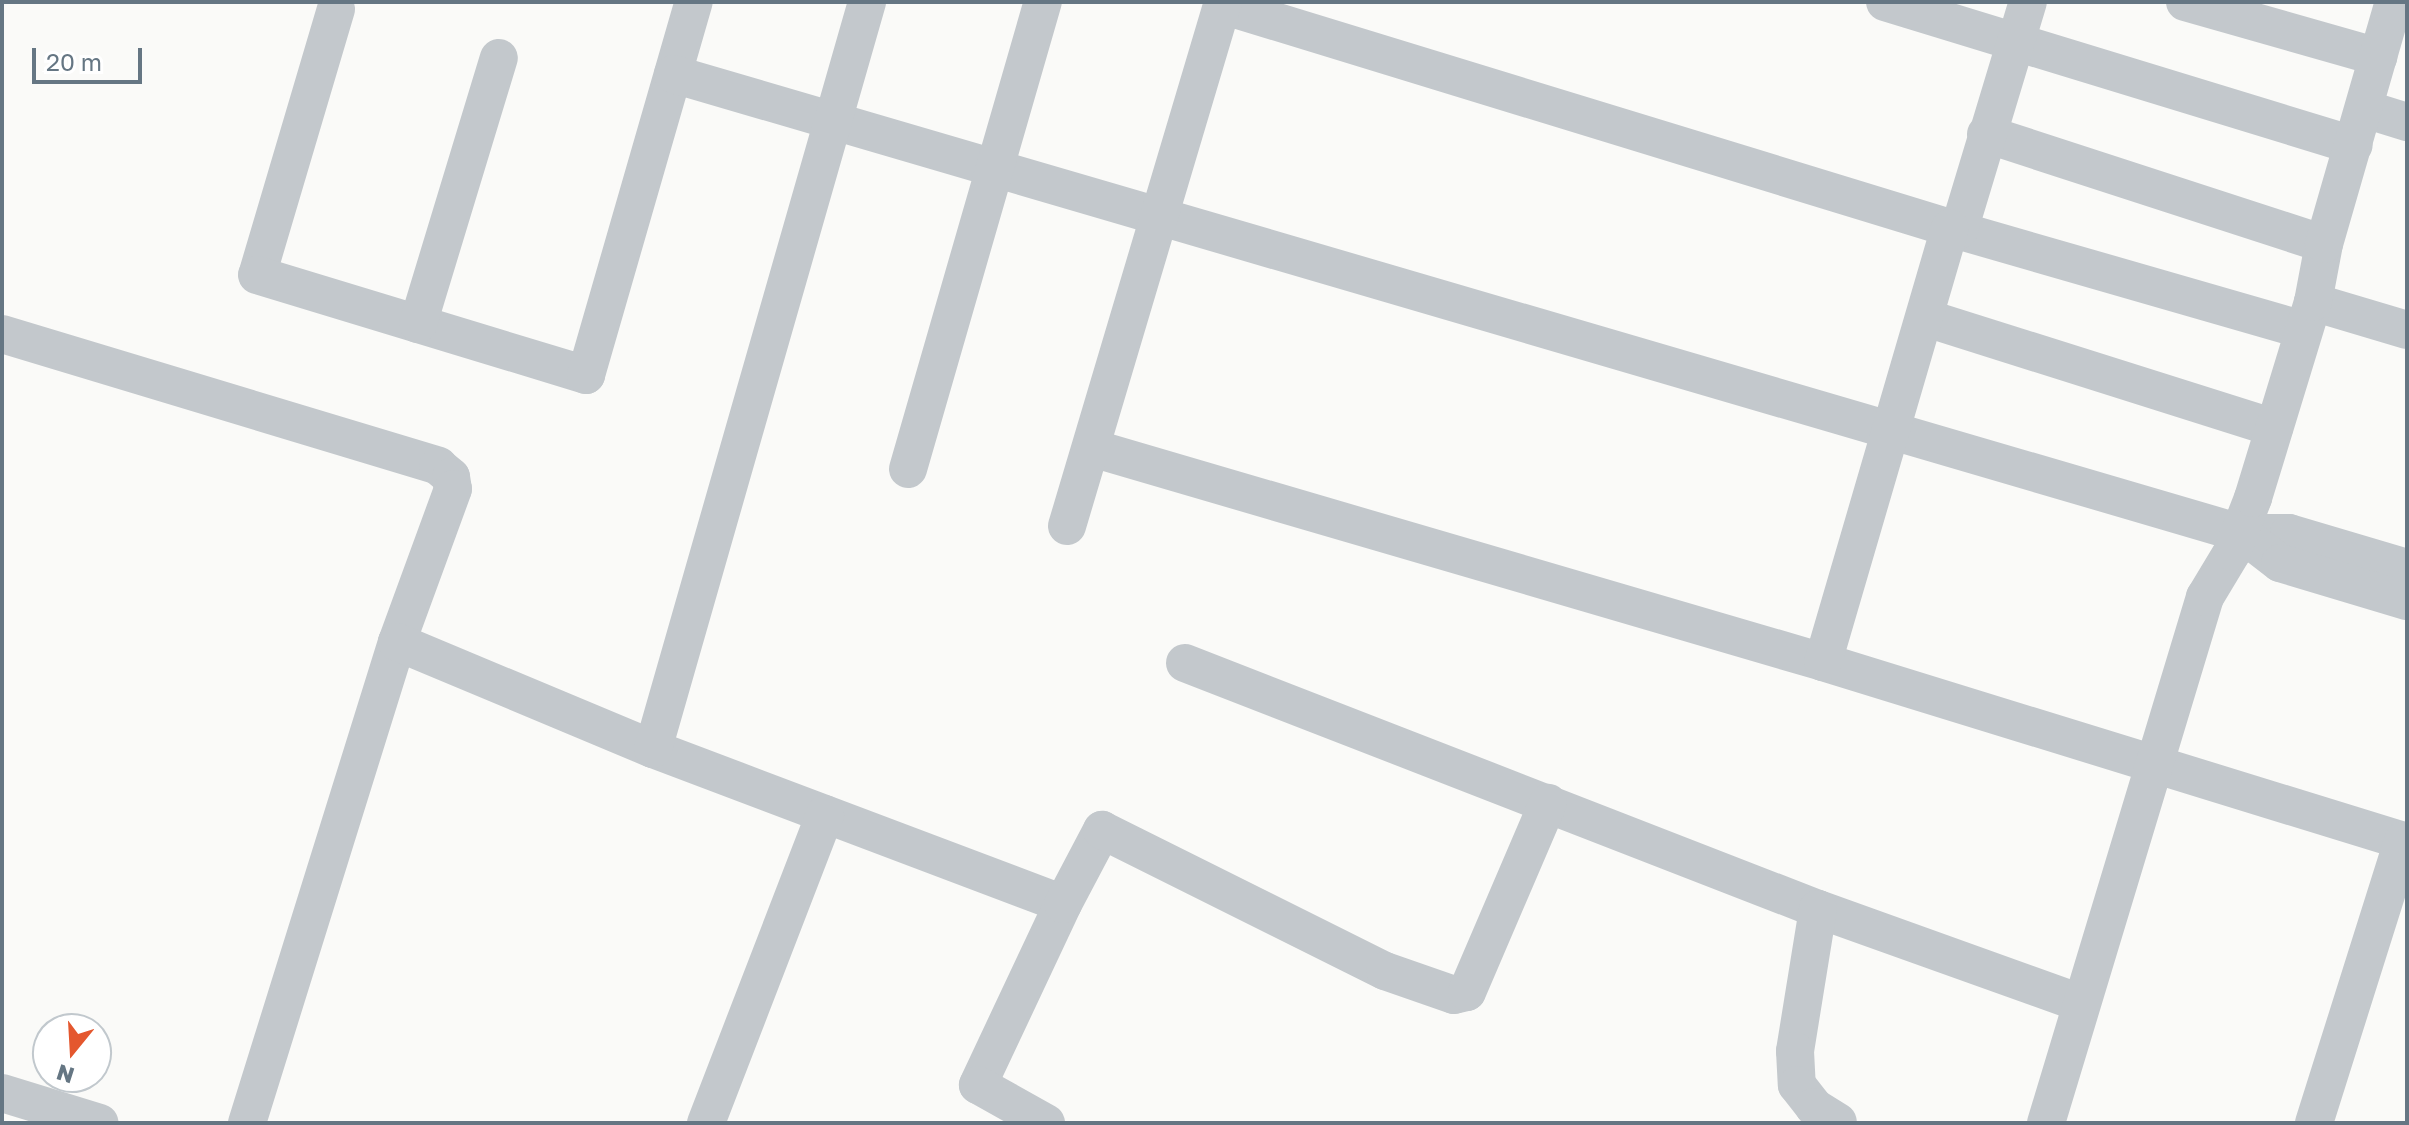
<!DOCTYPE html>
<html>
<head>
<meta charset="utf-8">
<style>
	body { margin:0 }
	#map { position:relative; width:2409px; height:1125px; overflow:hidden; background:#fafaf8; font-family:"Golos Text",sans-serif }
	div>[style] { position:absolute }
	.minor>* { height:38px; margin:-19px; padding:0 19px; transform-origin:19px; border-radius:19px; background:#c3c8cc }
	span { translate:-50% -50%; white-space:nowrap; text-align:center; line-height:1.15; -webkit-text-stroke:8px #fff; paint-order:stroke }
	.frame { position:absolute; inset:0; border:4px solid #657683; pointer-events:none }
	.north { position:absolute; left:32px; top:1013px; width:80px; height:80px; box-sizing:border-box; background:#fff; border:2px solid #c1c8cd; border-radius:50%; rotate:198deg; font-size:22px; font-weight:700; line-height:32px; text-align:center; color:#657683 }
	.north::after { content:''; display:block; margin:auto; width:28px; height:36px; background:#e4572e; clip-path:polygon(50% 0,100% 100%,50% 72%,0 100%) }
	.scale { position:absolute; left:32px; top:48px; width:110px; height:36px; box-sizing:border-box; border:4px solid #657683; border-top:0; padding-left:10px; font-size:24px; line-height:28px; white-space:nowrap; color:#657683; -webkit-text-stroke:6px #fff; paint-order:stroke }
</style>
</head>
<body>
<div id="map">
	<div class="minor">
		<div style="left:1885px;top:2px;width:490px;rotate:17deg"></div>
		<div style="left:2185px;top:2px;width:201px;rotate:15.9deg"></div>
		<div style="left:1222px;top:5px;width:761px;rotate:17.03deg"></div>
		<div style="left:1950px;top:228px;width:368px;rotate:16.1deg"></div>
		<div style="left:336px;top:9px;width:277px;rotate:106.5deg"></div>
		<div style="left:257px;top:275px;width:344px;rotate:16.9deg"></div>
		<div style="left:586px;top:375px;width:388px;rotate:-73.9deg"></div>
		<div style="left:673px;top:74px;width:1634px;rotate:16.32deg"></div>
		<div style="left:2241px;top:533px;width:48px"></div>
		<div style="left:2289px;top:533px;width:123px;rotate:16.5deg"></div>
		<div style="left:2365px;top:109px;width:44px;rotate:17.2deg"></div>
		<div style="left:1986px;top:134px;width:355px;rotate:18deg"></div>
		<div style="left:1959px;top:230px;width:238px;rotate:-73.2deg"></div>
		<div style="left:2313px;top:302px;width:98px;rotate:16.6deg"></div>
		<div style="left:1926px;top:318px;width:365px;rotate:17.5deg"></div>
		<div style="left:418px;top:324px;width:278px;rotate:-73.1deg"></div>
		<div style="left:2px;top:334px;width:456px;rotate:16.8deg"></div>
		<div style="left:438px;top:466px;width:17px;rotate:40deg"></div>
		<div style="left:451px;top:477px;width:12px;rotate:81deg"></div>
		<div style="left:453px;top:489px;width:163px;rotate:110.1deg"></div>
		<div style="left:397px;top:642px;width:504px;rotate:107.32deg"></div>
		<div style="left:1092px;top:448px;width:762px;rotate:16.32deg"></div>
		<div style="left:1823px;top:662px;width:611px;rotate:17.13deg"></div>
		<div style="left:908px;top:469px;width:486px;rotate:-73.9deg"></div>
		<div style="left:1067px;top:526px;width:547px;rotate:-73.42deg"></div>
		<div style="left:2241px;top:533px;width:49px;rotate:37.6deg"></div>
		<div style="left:2280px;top:563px;width:133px;rotate:16.7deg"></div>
		<div style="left:397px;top:642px;width:277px;rotate:22.7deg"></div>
		<div style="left:653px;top:749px;width:438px;rotate:20.7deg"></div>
		<div style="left:1063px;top:904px;width:200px;rotate:115.2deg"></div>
		<div style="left:978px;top:1085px;width:78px;rotate:29.2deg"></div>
		<div style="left:1823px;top:662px;width:452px;rotate:-73.7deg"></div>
		<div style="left:1185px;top:663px;width:679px;rotate:21.24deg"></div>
		<div style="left:1818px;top:909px;width:279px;rotate:19.7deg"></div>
		<div style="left:653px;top:749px;width:777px;rotate:-74.01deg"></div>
		<div style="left:1063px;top:904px;width:84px;rotate:-62.2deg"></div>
		<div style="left:1102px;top:830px;width:316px;rotate:26.5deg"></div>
		<div style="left:1385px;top:971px;width:73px;rotate:19.2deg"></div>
		<div style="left:1454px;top:995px;width:13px;rotate:-13deg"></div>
		<div style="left:1467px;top:992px;width:206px;rotate:-66.8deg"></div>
		<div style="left:1818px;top:909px;width:144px;rotate:99.2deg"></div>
		<div style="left:1795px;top:1051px;width:34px;rotate:87deg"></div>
		<div style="left:1797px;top:1085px;width:28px;rotate:52deg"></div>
		<div style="left:1814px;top:1107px;width:28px;rotate:32deg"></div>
		<div style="left:2px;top:1093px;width:102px;rotate:17deg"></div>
		<div style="left:706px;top:1123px;width:331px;rotate:-68.9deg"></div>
		<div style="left:2046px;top:1123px;width:550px;rotate:-73.18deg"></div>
		<div style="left:2205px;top:597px;width:52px;rotate:-59deg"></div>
		<div style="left:2232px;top:552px;width:58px;rotate:-68.7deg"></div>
		<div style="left:2253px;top:498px;width:205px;rotate:-73deg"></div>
		<div style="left:2313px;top:302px;width:59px;rotate:-79.3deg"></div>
		<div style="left:2324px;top:244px;width:252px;rotate:-73.9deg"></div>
		<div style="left:2314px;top:1123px;width:296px;rotate:-72.5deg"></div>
	</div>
	<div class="frame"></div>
	<div class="north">N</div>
	<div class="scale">20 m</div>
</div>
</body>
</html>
